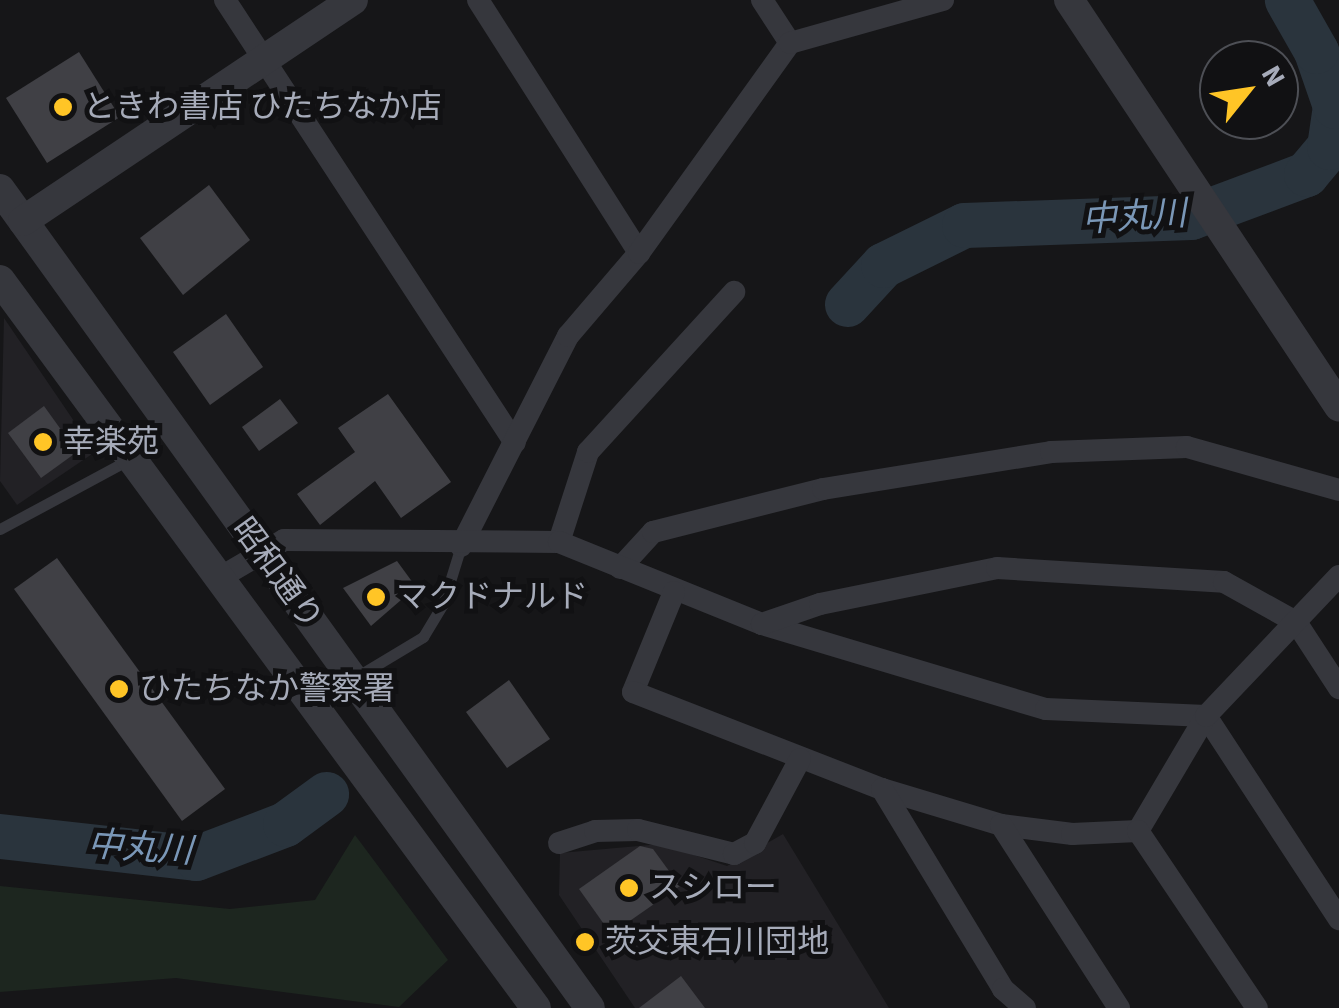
<!DOCTYPE html>
<html>
<head>
<meta charset="utf-8">
<style>
	body { margin:0 }
	#map { position:relative; width:1339px; height:1008px; overflow:hidden; background:#161618; font-family:"Source Sans 3","Noto Sans JP",sans-serif }
	div>[style] { position:absolute }
	.built>* { inset:0; background:#222125 }
	.green>* { inset:0; background:#1d261f }
	.river>* { height:45px; margin:-22.5px; padding:0 22.5px; transform-origin:22.5px; border-radius:22.5px; background:#2a343d }
	.building>* { inset:0; background:#404045 }
	.service>* { height:11px; margin:-5.5px; padding:0 5.5px; transform-origin:5.5px; border-radius:5.5px; background:#36373d }
	.minor>* { height:22px; margin:-11px; padding:0 11px; transform-origin:11px; border-radius:11px; background:#36373d }
	.tertiary>* { height:30px; margin:-15px; padding:0 15px; transform-origin:15px; border-radius:15px; background:#36373d }
	.dots>* { width:28px; height:28px; translate:-50% -50%; box-sizing:border-box; border:5px solid #111113; border-radius:50% }
	span { translate:-50% -50%; white-space:nowrap; text-align:center; line-height:1.15; -webkit-text-stroke:10px #111113; paint-order:stroke }
	.poi-label { font-size:32px; color:#a6abb9 }
	.left { translate:0 -50%; text-align:left }
	.street-label { font-size:32px; color:#a6abb9 }
	.water-label { font-size:35px; color:#7a97b7; font-style:italic }
	.north { position:absolute; left:1199px; top:40px; width:100px; height:100px; box-sizing:border-box; background:#111113; border:2px solid #4d4f55; border-radius:50%; rotate:60deg; font-size:28px; font-weight:700; line-height:40px; text-align:center; color:#a6abb9 }
	.north::after { content:''; display:block; margin:auto; width:35px; height:45px; background:#ffc526; clip-path:polygon(50% 0,100% 100%,50% 72%,0 100%) }
</style>
</head>
<body>
<div id="map">
	<div class="built">
		<div style="clip-path:polygon(4px 318px,95px 452px,17px 505px,0 481px)"></div>
		<div style="clip-path:polygon(783px 834px,889px 1008px,635px 1008px,559px 895px,560px 853px,661px 844px,727px 866px)"></div>
	</div>
	<div class="green">
		<div style="clip-path:polygon(355px 835px,448px 960px,399px 1007px,176px 978px,0 992px,0 886px,230px 909px,315px 900px)"></div>
	</div>
	<div class="river">
		<div style="left:847px;top:304px;width:53px;rotate:-47.3deg"></div>
		<div style="left:883px;top:265px;width:90px;rotate:-26.3deg"></div>
		<div style="left:964px;top:225px;width:227px;rotate:-2deg"></div>
		<div style="left:1191px;top:217px;width:123px;rotate:-20.5deg"></div>
		<div style="left:1306px;top:174px;width:35px;rotate:-50deg"></div>
		<div style="left:1329px;top:147px;width:41px;rotate:-81.7deg"></div>
		<div style="left:1335px;top:106px;width:58px;rotate:-109.1deg"></div>
		<div style="left:1316px;top:51px;width:59px;rotate:-119.6deg"></div>
		<div style="left:0;top:836px;width:197px;rotate:6.4deg"></div>
		<div style="left:196px;top:858px;width:95px;rotate:-20.9deg"></div>
		<div style="left:285px;top:824px;width:51px;rotate:-36.2deg"></div>
	</div>
	<div class="building">
		<div style="clip-path:polygon(79px 52px,120px 117px,47px 163px,6px 98px)"></div>
		<div style="clip-path:polygon(209px 185px,250px 240px,183px 295px,140px 238px)"></div>
		<div style="clip-path:polygon(226px 314px,263px 367px,210px 405px,173px 352px)"></div>
		<div style="clip-path:polygon(388px 394px,451px 482px,401px 518px,375px 481px,320px 525px,297px 494px,355px 452px,338px 428px)"></div>
		<div style="clip-path:polygon(280px 399px,298px 423px,259px 451px,242px 427px)"></div>
		<div style="clip-path:polygon(44px 406px,77px 452px,41px 478px,8px 433px)"></div>
		<div style="clip-path:polygon(57px 558px,225px 789px,182px 821px,14px 589px)"></div>
		<div style="clip-path:polygon(397px 561px,416px 587px,371px 626px,343px 588px)"></div>
		<div style="clip-path:polygon(509px 680px,550px 739px,507px 768px,466px 712px)"></div>
		<div style="clip-path:polygon(640px 846px,653px 849px,680px 886px,611px 934px,579px 889px)"></div>
		<div style="clip-path:polygon(681px 976px,705px 1008px,639px 1008px)"></div>
	</div>
	<div class="service">
		<div style="left:0;top:529px;width:145px;rotate:-28.3deg"></div>
		<div style="left:353px;top:679px;width:82px;rotate:-31deg"></div>
		<div style="left:423px;top:637px;width:39px;rotate:-59deg"></div>
		<div style="left:443px;top:604px;width:61px;rotate:-72.8deg"></div>
	</div>
	<div class="minor">
		<div style="left:225px;top:0;width:529px;rotate:56.79deg"></div>
		<div style="left:478px;top:0;width:300px;rotate:57.5deg"></div>
		<div style="left:762px;top:0;width:51px;rotate:56.9deg"></div>
		<div style="left:559px;top:542px;width:95px;rotate:-72.1deg"></div>
		<div style="left:588px;top:452px;width:217px;rotate:-47.6deg"></div>
		<div style="left:461px;top:546px;width:236px;rotate:-63deg"></div>
		<div style="left:568px;top:336px;width:109px;rotate:-49.5deg"></div>
		<div style="left:639px;top:253px;width:259px;rotate:-54.3deg"></div>
		<div style="left:790px;top:43px;width:159px;rotate:-15.7deg"></div>
		<div style="left:620px;top:568px;width:49px;rotate:-47.5deg"></div>
		<div style="left:653px;top:532px;width:175px;rotate:-14.2deg"></div>
		<div style="left:823px;top:489px;width:231px;rotate:-9.2deg"></div>
		<div style="left:1051px;top:452px;width:136px;rotate:-2.1deg"></div>
		<div style="left:1187px;top:447px;width:158px;rotate:15.8deg"></div>
		<div style="left:221px;top:577px;width:73px;rotate:-30.4deg"></div>
		<div style="left:284px;top:540px;width:275px;rotate:0.4deg"></div>
		<div style="left:559px;top:542px;width:219px;rotate:22deg"></div>
		<div style="left:762px;top:624px;width:296px;rotate:16.7deg"></div>
		<div style="left:1046px;top:709px;width:160px;rotate:2.5deg"></div>
		<div style="left:674px;top:592px;width:108px;rotate:112.3deg"></div>
		<div style="left:633px;top:692px;width:267px;rotate:21.3deg"></div>
		<div style="left:882px;top:789px;width:124px;rotate:16.8deg"></div>
		<div style="left:1001px;top:825px;width:72px;rotate:7.2deg"></div>
		<div style="left:1072px;top:834px;width:66px;rotate:-2.6deg"></div>
		<div style="left:762px;top:624px;width:61px;rotate:-19deg"></div>
		<div style="left:820px;top:604px;width:181px;rotate:-11.5deg"></div>
		<div style="left:997px;top:568px;width:227px;rotate:3.5deg"></div>
		<div style="left:1224px;top:582px;width:82px;rotate:29.1deg"></div>
		<div style="left:1296px;top:622px;width:79px;rotate:56.9deg"></div>
		<div style="left:1206px;top:716px;width:243px;rotate:56.8deg"></div>
		<div style="left:882px;top:789px;width:234px;rotate:58.8deg"></div>
		<div style="left:1003px;top:989px;width:29px;rotate:41deg"></div>
		<div style="left:1001px;top:825px;width:218px;rotate:57.2deg"></div>
		<div style="left:1138px;top:831px;width:134px;rotate:-59.4deg"></div>
		<div style="left:1206px;top:716px;width:193px;rotate:-46.5deg"></div>
		<div style="left:1138px;top:831px;width:213px;rotate:56.1deg"></div>
		<div style="left:559px;top:843px;width:38px;rotate:-18deg"></div>
		<div style="left:595px;top:831px;width:43px;rotate:-1.3deg"></div>
		<div style="left:638px;top:830px;width:99px;rotate:14deg"></div>
		<div style="left:734px;top:854px;width:24px;rotate:-28deg"></div>
		<div style="left:755px;top:843px;width:95px;rotate:-61.8deg"></div>
	</div>
	<div class="tertiary">
		<div style="left:1069px;top:0;width:488px;rotate:56.4deg"></div>
		<div style="left:0;top:189px;width:1009px;rotate:54.23deg"></div>
		<div style="left:23px;top:221px;width:397px;rotate:-33.8deg"></div>
		<div style="left:0;top:280px;width:904px;rotate:53.64deg"></div>
	</div>
	<div class="dots">
		<div style="left:63px;top:107px;background:#ffc526"></div>
		<div style="left:43px;top:442px;background:#ffc526"></div>
		<div style="left:376px;top:597px;background:#ffc526"></div>
		<div style="left:119px;top:689px;background:#ffc526"></div>
		<div style="left:629px;top:888px;background:#ffc526"></div>
		<div style="left:585px;top:942px;background:#ffc526"></div>
	</div>
	<div class="poi-label">
		<span class="left" style="left:83px;top:107px">ときわ書店 ひたちなか店</span>
		<span class="left" style="left:63px;top:442px">幸楽苑</span>
		<span class="left" style="left:396px;top:597px">マクドナルド</span>
		<span class="left" style="left:139px;top:689px">ひたちなか警察署</span>
		<span class="left" style="left:649px;top:888px">スシロー</span>
		<span class="left" style="left:605px;top:942px">茨交東石川団地</span>
	</div>
	<div class="street-label">
		<span style="left:277px;top:574px;rotate:54deg">昭和通り</span>
	</div>
	<div class="water-label">
		<span style="left:1134px;top:217px;rotate:-4deg">中丸川</span>
		<span style="left:140px;top:848px;rotate:4deg">中丸川</span>
	</div>
	<div class="north">N</div>
</div>
</body>
</html>
